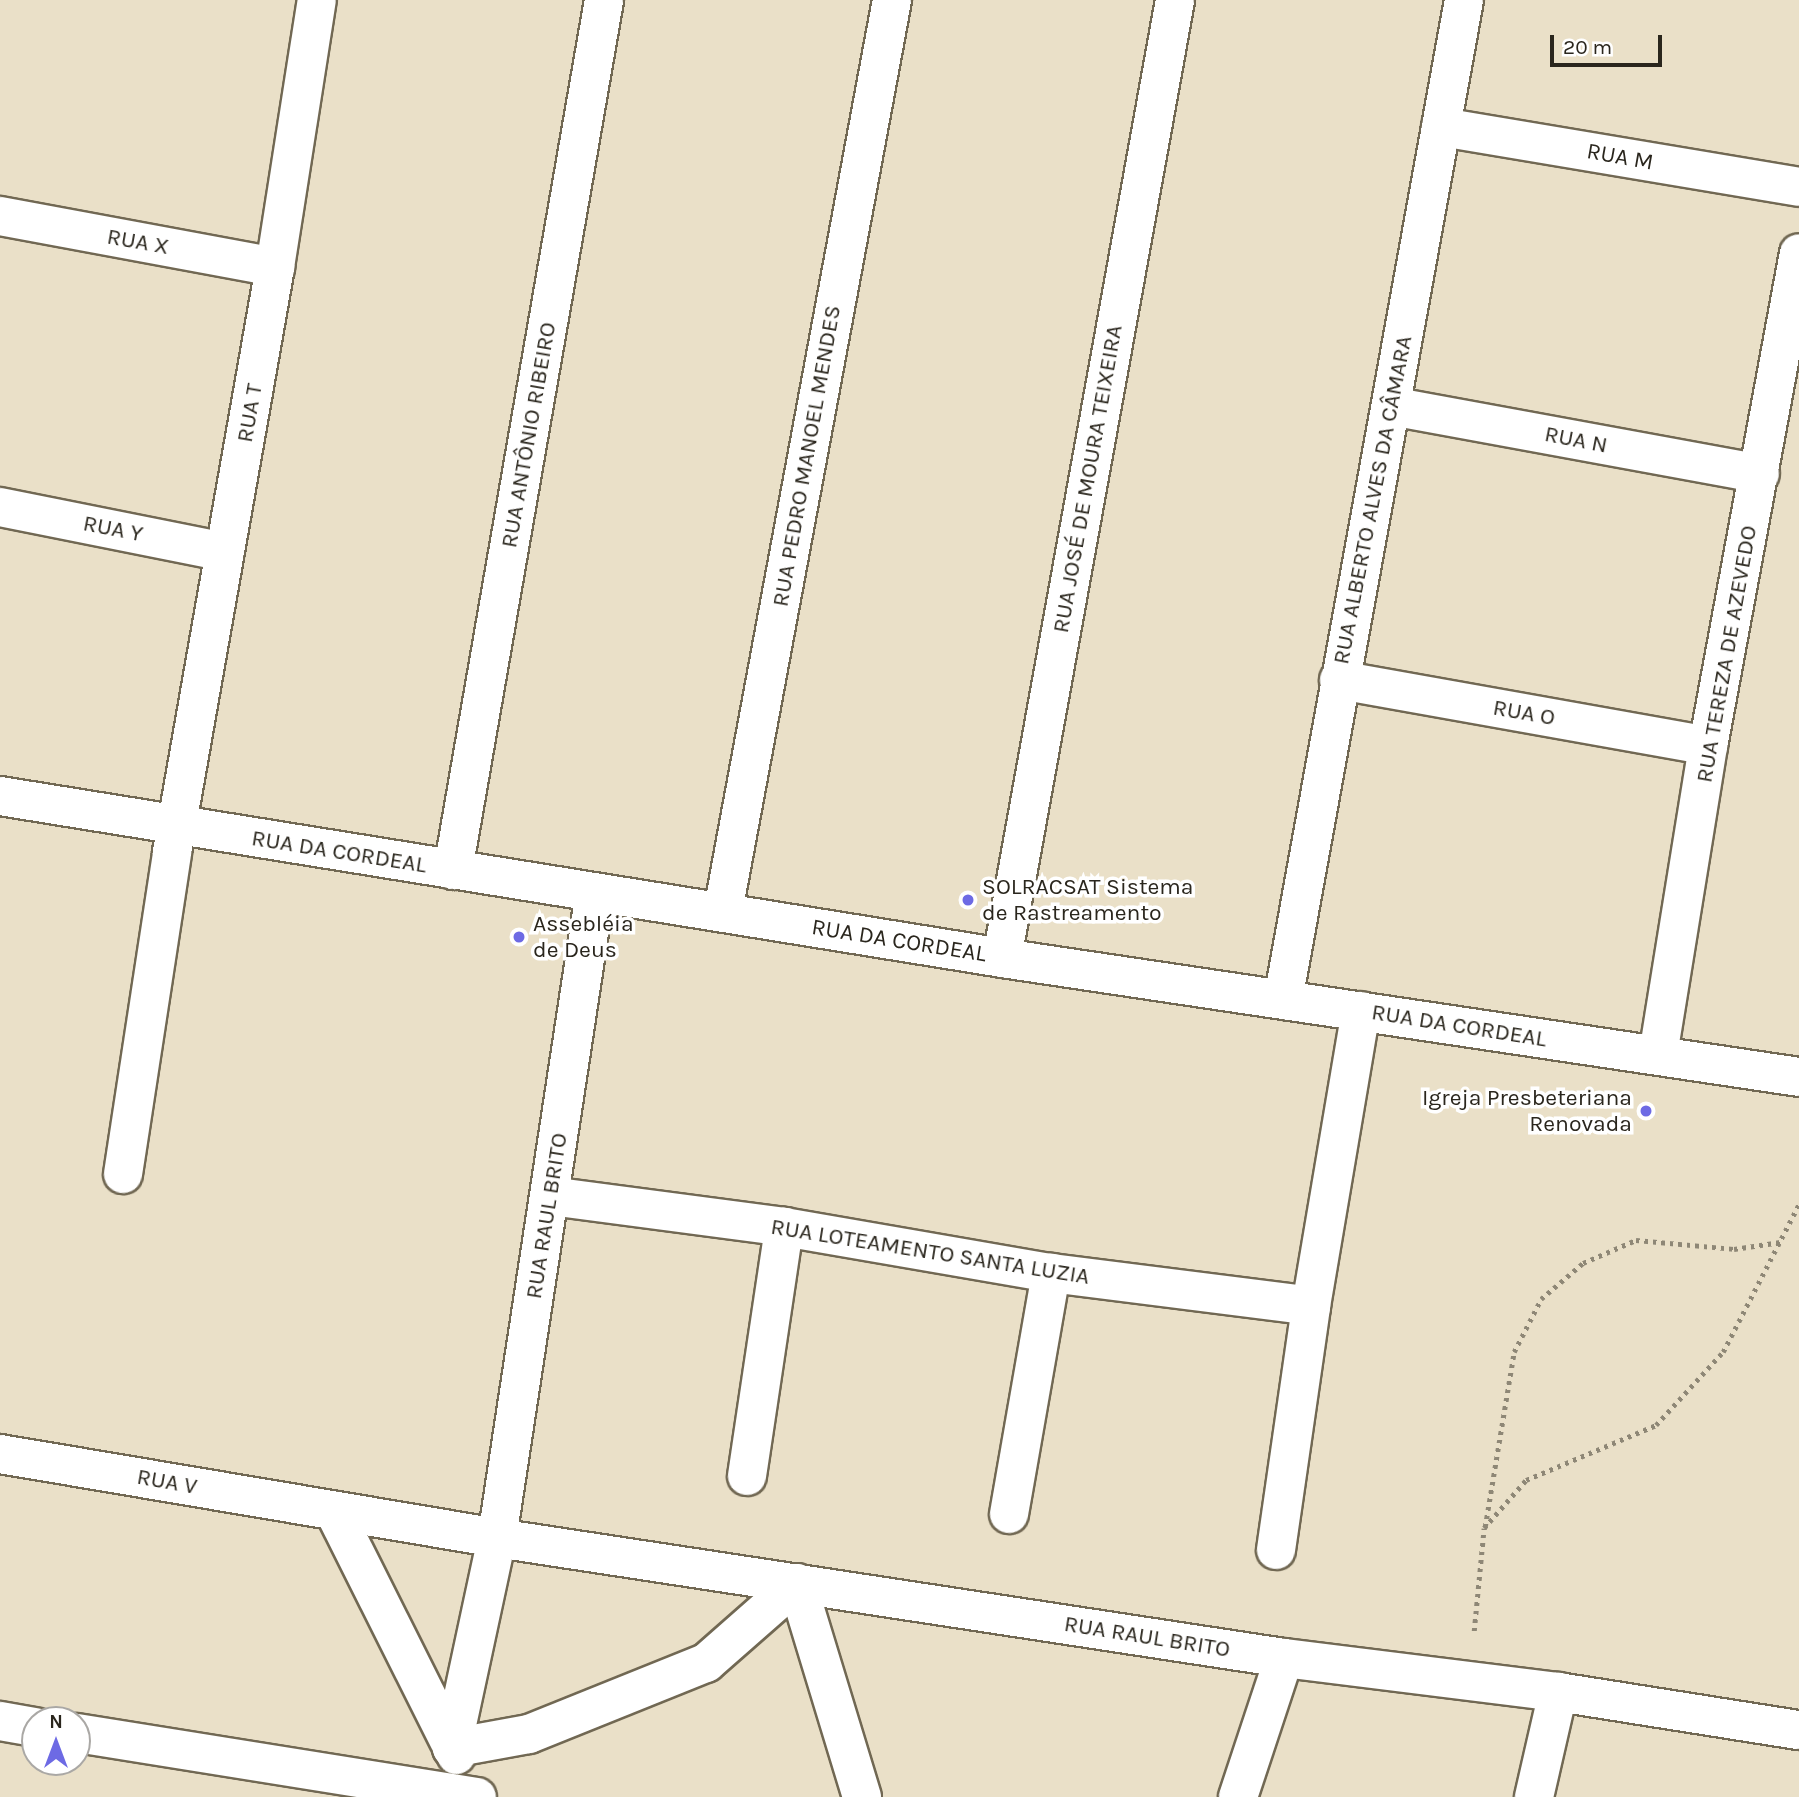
<!DOCTYPE html>
<html>
<head>
<meta charset="utf-8">
<style>
	body { margin:0 }
	#map { position:relative; width:1799px; height:1797px; overflow:hidden; background:#eae0c8; font-family:Karla,sans-serif }
	div>[style] { position:absolute }
	.path>* { height:4.5px; margin-top:-2.25px; transform-origin:0; background:repeating-linear-gradient(90deg,#8e8776 0 3.5px,transparent 0 8.5px) }
	.roads { filter:drop-shadow(2px 0 #716853) drop-shadow(-2px 0 #716853) drop-shadow(0 2px #716853) drop-shadow(0 -2px #716853) }
	.minor>* { height:38px; margin:-19px; padding:0 19px; transform-origin:19px; border-radius:19px; background:#fff }
	.dots>* { width:19px; height:19px; translate:-50% -50%; box-sizing:border-box; border:4px solid #fff; border-radius:50% }
	span { translate:-50% -50%; white-space:nowrap; text-align:center; line-height:1.15; -webkit-text-stroke:7px #fff; paint-order:stroke }
	.street-label { font-size:23px; color:#2a261d }
	.poi-label { font-size:23px; color:#2a261d }
	.left { translate:0 -50%; text-align:left }
	.right { translate:-100% -50%; text-align:right }
	.north { position:absolute; left:21px; top:1706px; width:70px; height:70px; box-sizing:border-box; background:#fff; border:2px solid #aaa8a5; border-radius:50%; rotate:0deg; font-size:19px; font-weight:700; line-height:28px; text-align:center; color:#2a261d }
	.north::after { content:''; display:block; margin:auto; width:24px; height:32px; background:#6d6ae4; clip-path:polygon(50% 0,100% 100%,50% 72%,0 100%) }
	.scale { position:absolute; left:1550px; top:35px; width:112px; height:32px; box-sizing:border-box; border:4px solid #2a261d; border-top:0; padding-left:9px; font-size:21px; line-height:24px; white-space:nowrap; color:#2a261d; -webkit-text-stroke:5px #fff; paint-order:stroke }
</style>
</head>
<body>
<div id="map">
	<div class="path">
		<div style="left:1485px;top:1527px;width:177px;rotate:-80.6deg"></div>
		<div style="left:1514px;top:1352px;width:59px;rotate:-63deg"></div>
		<div style="left:1541px;top:1299px;width:55px;rotate:-40.6deg"></div>
		<div style="left:1583px;top:1263px;width:58px;rotate:-23.5deg"></div>
		<div style="left:1636px;top:1240px;width:98px;rotate:5.2deg"></div>
		<div style="left:1734px;top:1249px;width:48px;rotate:-8.5deg"></div>
		<div style="left:1474px;top:1631px;width:103px;rotate:-84.5deg"></div>
		<div style="left:1484px;top:1528px;width:64px;rotate:-48.8deg"></div>
		<div style="left:1526px;top:1480px;width:141px;rotate:-22.9deg"></div>
		<div style="left:1656px;top:1425px;width:99px;rotate:-47.5deg"></div>
		<div style="left:1723px;top:1352px;width:166px;rotate:-62.8deg"></div>
	</div>
	<div class="roads">
		<div class="minor">
			<div style="left:1441px;top:127px;width:363px;rotate:9.5deg"></div>
			<div style="left:0;top:216px;width:280px;rotate:10.5deg"></div>
			<div style="left:1391px;top:406px;width:375px;rotate:10.4deg"></div>
			<div style="left:0;top:507px;width:229px;rotate:11.3deg"></div>
			<div style="left:1339px;top:680px;width:375px;rotate:10.1deg"></div>
			<div style="left:0;top:796px;width:1015px;rotate:9.18deg"></div>
			<div style="left:1002px;top:958px;width:806px;rotate:8.49deg"></div>
			<div style="left:453px;top:870px;width:883px;rotate:-80.15deg"></div>
			<div style="left:595px;top:893px;width:652px;rotate:98.64deg"></div>
			<div style="left:497px;top:1538px;width:215px;rotate:102.1deg"></div>
			<div style="left:452px;top:1748px;width:78px;rotate:-10.3deg"></div>
			<div style="left:529px;top:1734px;width:191px;rotate:-21.9deg"></div>
			<div style="left:706px;top:1663px;width:121px;rotate:-41.3deg"></div>
			<div style="left:797px;top:1583px;width:224px;rotate:73.1deg"></div>
			<div style="left:723px;top:911px;width:927px;rotate:-79.49deg"></div>
			<div style="left:1002px;top:958px;width:973px;rotate:-79.76deg"></div>
			<div style="left:1283px;top:1000px;width:1016px;rotate:-79.74deg"></div>
			<div style="left:1658px;top:1055px;width:313px;rotate:-80.8deg"></div>
			<div style="left:1708px;top:746px;width:501px;rotate:-79.54deg"></div>
			<div style="left:123px;top:1174px;width:326px;rotate:-81.3deg"></div>
			<div style="left:172px;top:852px;width:594px;rotate:-80.01deg"></div>
			<div style="left:275px;top:267px;width:270px;rotate:-81.1deg"></div>
			<div style="left:550px;top:1196px;width:236px;rotate:7.5deg"></div>
			<div style="left:784px;top:1227px;width:271px;rotate:9.8deg"></div>
			<div style="left:1051px;top:1273px;width:262px;rotate:7.2deg"></div>
			<div style="left:0;top:1454px;width:504px;rotate:9.59deg"></div>
			<div style="left:497px;top:1538px;width:796px;rotate:8.67deg"></div>
			<div style="left:1284px;top:1658px;width:276px;rotate:7.1deg"></div>
			<div style="left:1558px;top:1692px;width:244px;rotate:9deg"></div>
			<div style="left:747px;top:1476px;width:252px;rotate:-81.5deg"></div>
			<div style="left:334px;top:1511px;width:273px;rotate:63.4deg"></div>
			<div style="left:1009px;top:1514px;width:245px;rotate:-80.1deg"></div>
			<div style="left:1276px;top:1550px;width:246px;rotate:-81.8deg"></div>
			<div style="left:1311px;top:1306px;width:299px;rotate:-80.4deg"></div>
			<div style="left:0;top:1721px;width:36px;rotate:10deg"></div>
			<div style="left:77px;top:1733px;width:405px;rotate:9.1deg"></div>
			<div style="left:1238px;top:1797px;width:146px;rotate:-71.7deg"></div>
			<div style="left:1534px;top:1797px;width:108px;rotate:-77.1deg"></div>
		</div>
	</div>
	<div class="dots">
		<div style="left:968px;top:900px;background:#6d6ae4"></div>
		<div style="left:519px;top:937px;background:#6d6ae4"></div>
		<div style="left:1646px;top:1111px;background:#6d6ae4"></div>
	</div>
	<div class="street-label">
		<span style="left:1620px;top:157px;rotate:10deg">RUA M</span>
		<span style="left:138px;top:242px;rotate:10deg">RUA X</span>
		<span style="left:250px;top:413px;rotate:-80deg">RUA T</span>
		<span style="left:529px;top:435px;rotate:-80deg">RUA ANTÔNIO RIBEIRO</span>
		<span style="left:1576px;top:440px;rotate:11deg">RUA N</span>
		<span style="left:807px;top:456px;rotate:-80deg">RUA PEDRO MANOEL MENDES</span>
		<span style="left:1088px;top:479px;rotate:-80deg">RUA JOSÉ DE MOURA TEIXEIRA</span>
		<span style="left:1373px;top:500px;rotate:-79deg">RUA ALBERTO ALVES DA CÂMARA</span>
		<span style="left:113px;top:529px;rotate:11deg">RUA Y</span>
		<span style="left:1727px;top:654px;rotate:-80deg">RUA TEREZA DE AZEVEDO</span>
		<span style="left:1524px;top:713px;rotate:10deg">RUA O</span>
		<span style="left:339px;top:852px;rotate:9deg">RUA DA CORDEAL</span>
		<span style="left:899px;top:941px;rotate:9deg">RUA DA CORDEAL</span>
		<span style="left:1459px;top:1026px;rotate:9deg">RUA DA CORDEAL</span>
		<span style="left:547px;top:1216px;rotate:-81deg">RUA RAUL BRITO</span>
		<span style="left:930px;top:1252px;rotate:9deg">RUA LOTEAMENTO SANTA LUZIA</span>
		<span style="left:167px;top:1482px;rotate:10deg">RUA V</span>
		<span style="left:1147px;top:1637px;rotate:9deg">RUA RAUL BRITO</span>
	</div>
	<div class="poi-label">
		<span class="left" style="left:982px;top:900px">SOLRACSAT Sistema<br>de Rastreamento</span>
		<span class="left" style="left:533px;top:937px">Assebléia<br>de Deus</span>
		<span class="right" style="left:1632px;top:1111px">Igreja Presbeteriana<br>Renovada</span>
	</div>
	<div class="north">N</div>
	<div class="scale">20 m</div>
</div>
</body>
</html>
